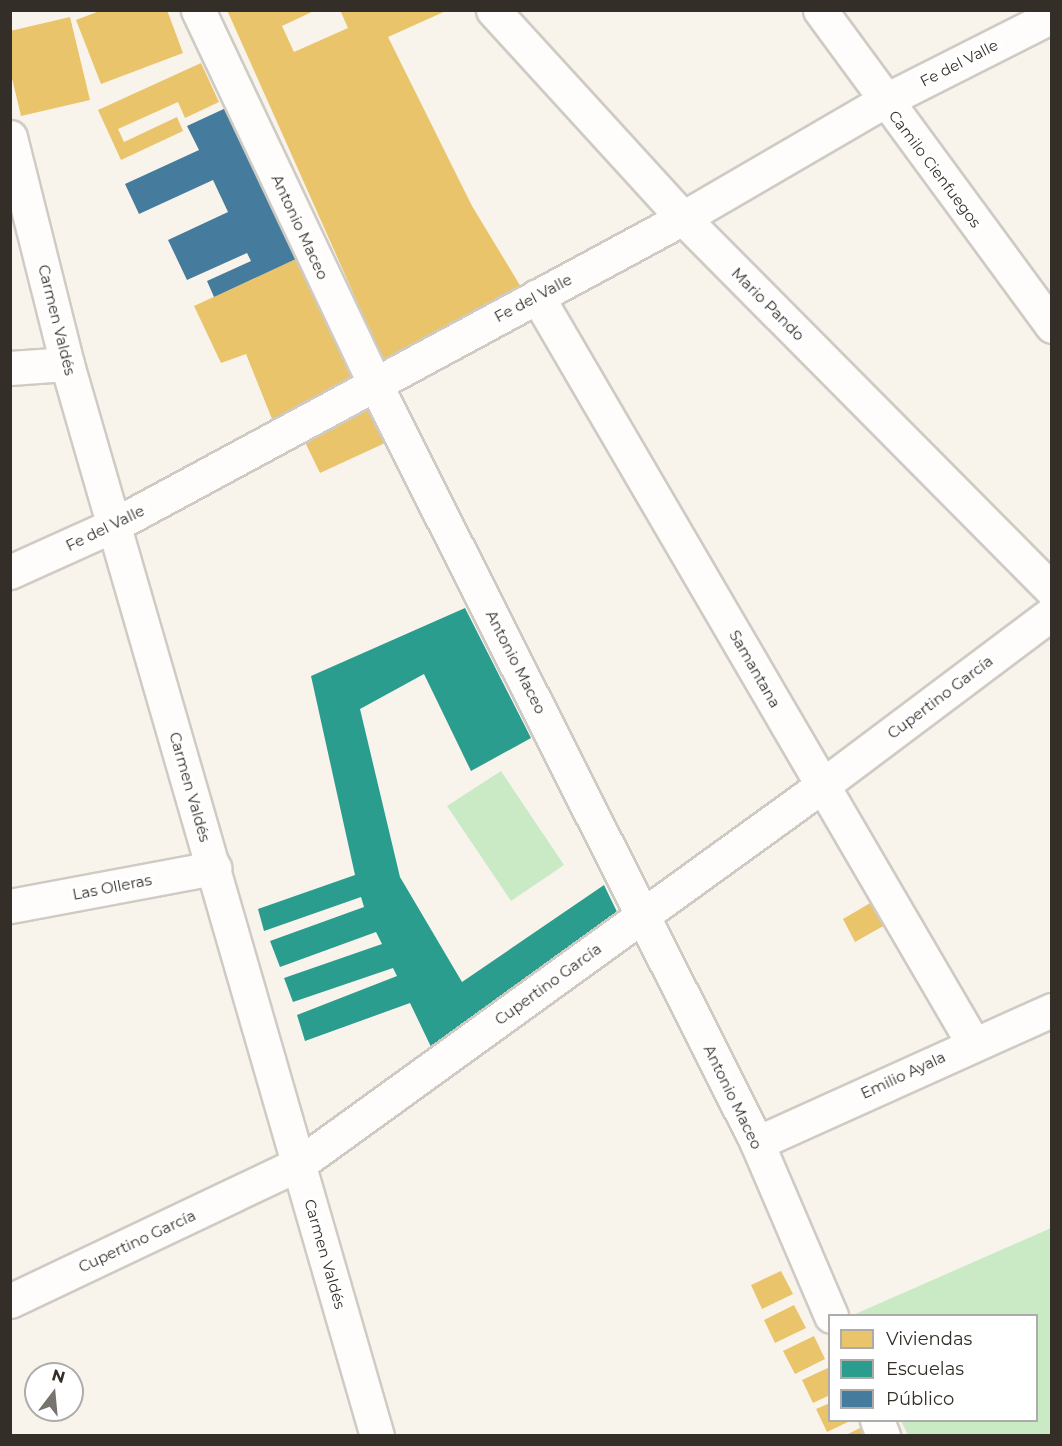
<!DOCTYPE html>
<html>
<head>
<meta charset="utf-8">
<style>
	body { margin:0 }
	#map { position:relative; width:1062px; height:1446px; overflow:hidden; background:#f8f4ec; font-family:Montserrat,sans-serif }
	div>[style] { position:absolute }
	.green>* { inset:0; background:#c9eac4 }
	.homes>* { inset:0; background:#e9c46a }
	.schools>* { inset:0; background:#2a9d8f }
	.public>* { inset:0; background:#457b9d }
	.roads { filter:drop-shadow(2px 0 #cfcbc4) drop-shadow(-2px 0 #cfcbc4) drop-shadow(0 2px #cfcbc4) drop-shadow(0 -2px #cfcbc4) }
	.minor>* { height:33px; margin:-16.5px; padding:0 16.5px; transform-origin:16.5px; border-radius:16.5px; background:#fefdfc }
	span { translate:-50% -50%; white-space:nowrap; text-align:center; line-height:1.15; -webkit-text-stroke:6px #fff; paint-order:stroke }
	.street-label { font-size:15px; color:#332f28 }
	.frame { position:absolute; inset:0; border:12px solid #332f28; pointer-events:none }
	.legend { position:absolute; left:828px; top:1314px; width:210px; height:108px; box-sizing:border-box; background:#fff; border:2px solid #adaca9; margin:0; padding:8px 10px; list-style:none; font-size:18px; color:#332f28 }
	.legend li { display:flex; align-items:center; gap:12px; height:30px }
	.legend b { width:30px; border:2px solid #adaca9 }
	.north { position:absolute; left:24px; top:1362px; width:60px; height:60px; box-sizing:border-box; background:#fff; border:2px solid #adaca9; border-radius:50%; rotate:16deg; font-size:16px; font-weight:700; line-height:24px; text-align:center; color:#332f28 }
	.north::after { content:''; display:block; margin:auto; width:21px; height:27px; background:#78746d; clip-path:polygon(50% 0,100% 100%,50% 72%,0 100%) }
</style>
</head>
<body>
<div id="map">
	<div class="green">
		<div style="clip-path:polygon(501px 771px,564px 865px,511px 901px,447px 806px)"></div>
		<div style="clip-path:polygon(1051px 1228px,1051px 1435px,908px 1435px,901px 1421px,1036px 1420px,1036px 1316px,853px 1315px)"></div>
	</div>
	<div class="homes">
		<div style="clip-path:polygon(102px 10px,167px 10px,183px 53px,101px 84px,76px 20px)"></div>
		<div style="clip-path:polygon(227px 10px,316px 10px,282px 26px,294px 52px,348px 28px,340px 10px,448px 10px,388px 37px,472px 206px,521px 287px,384px 362px)"></div>
		<div style="clip-path:polygon(70px 17px,90px 100px,21px 116px,10px 70px,10px 31px)"></div>
		<div style="clip-path:polygon(201px 63px,219px 102px,185px 118px,178px 102px,118px 129px,124px 142px,177px 117px,183px 131px,121px 160px,98px 110px)"></div>
		<div style="clip-path:polygon(298px 258px,357px 382px,274px 424px,246px 354px,221px 363px,194px 306px)"></div>
		<div style="clip-path:polygon(368px 406px,385px 443px,320px 473px,302px 436px)"></div>
		<div style="clip-path:polygon(872px 902px,885px 925px,855px 942px,843px 919px)"></div>
		<div style="clip-path:polygon(781px 1271px,793px 1294px,762px 1309px,751px 1285px)"></div>
		<div style="clip-path:polygon(794px 1305px,806px 1328px,775px 1343px,764px 1320px)"></div>
		<div style="clip-path:polygon(814px 1336px,825px 1359px,795px 1374px,783px 1351px)"></div>
		<div style="clip-path:polygon(830px 1367px,830px 1395px,813px 1403px,802px 1380px)"></div>
		<div style="clip-path:polygon(830px 1403px,830px 1420px,852px 1420px,827px 1432px,816px 1409px)"></div>
		<div style="clip-path:polygon(862px 1427px,866px 1436px,844px 1436px)"></div>
	</div>
	<div class="schools">
		<div style="clip-path:polygon(465px 608px,531px 738px,471px 771px,424px 674px,360px 709px,400px 877px,462px 982px,604px 885px,620px 918px,433px 1051px,410px 1003px,305px 1041px,297px 1015px,397px 976px,393px 968px,293px 1002px,284px 978px,382px 944px,376px 932px,280px 967px,270px 941px,364px 907px,361px 897px,264px 931px,258px 909px,355px 875px,311px 676px)"></div>
	</div>
	<div class="public">
		<div style="clip-path:polygon(228px 107px,298px 258px,214px 297px,207px 281px,251px 261px,247px 253px,187px 280px,168px 240px,228px 212px,213px 180px,139px 214px,125px 184px,199px 150px,187px 126px)"></div>
	</div>
	<div class="roads">
		<div class="minor">
			<div style="left:198px;top:10px;width:412px;rotate:64.7deg"></div>
			<div style="left:374px;top:382px;width:852px;rotate:63.28deg"></div>
			<div style="left:757px;top:1143px;width:188px;rotate:66.8deg"></div>
			<div style="left:493px;top:10px;width:282px;rotate:47.6deg"></div>
			<div style="left:683px;top:218px;width:524px;rotate:45.23deg"></div>
			<div style="left:820px;top:10px;width:392px;rotate:53.7deg"></div>
			<div style="left:10px;top:137px;width:234px;rotate:75.9deg"></div>
			<div style="left:67px;top:364px;width:1116px;rotate:73.87deg"></div>
			<div style="left:537px;top:296px;width:865px;rotate:59.73deg"></div>
			<div style="left:10px;top:368px;width:57px;rotate:-4deg"></div>
			<div style="left:10px;top:572px;width:114px;rotate:-24.3deg"></div>
			<div style="left:114px;top:525px;width:647px;rotate:-28.35deg"></div>
			<div style="left:683px;top:218px;width:233px;rotate:-30.2deg"></div>
			<div style="left:884px;top:101px;width:188px;rotate:-26.8deg"></div>
			<div style="left:10px;top:906px;width:208px;rotate:-10.6deg"></div>
			<div style="left:757px;top:1143px;width:324px;rotate:-24.3deg"></div>
			<div style="left:10px;top:1301px;width:320px;rotate:-25.4deg"></div>
			<div style="left:299px;top:1164px;width:647px;rotate:-35.88deg"></div>
			<div style="left:823px;top:785px;width:286px;rotate:-36.9deg"></div>
			<div style="left:877px;top:1420px;width:17px;rotate:69deg"></div>
		</div>
	</div>
	<div class="street-label">
		<span style="left:959px;top:63px;rotate:-27deg">Fe del Valle</span>
		<span style="left:935px;top:169px;rotate:53deg">Camilo Cienfuegos</span>
		<span style="left:300px;top:227px;rotate:65deg">Antonio Maceo</span>
		<span style="left:533px;top:298px;rotate:-28deg">Fe del Valle</span>
		<span style="left:768px;top:304px;rotate:45deg">Mario Pando</span>
		<span style="left:57px;top:320px;rotate:76deg">Carmen Valdés</span>
		<span style="left:105px;top:528px;rotate:-26deg">Fe del Valle</span>
		<span style="left:516px;top:662px;rotate:63deg">Antonio Maceo</span>
		<span style="left:755px;top:669px;rotate:60deg">Samantana</span>
		<span style="left:940px;top:697px;rotate:-37deg">Cupertino García</span>
		<span style="left:190px;top:787px;rotate:74deg">Carmen Valdés</span>
		<span style="left:112px;top:887px;rotate:-11deg">Las Olleras</span>
		<span style="left:548px;top:984px;rotate:-36deg">Cupertino García</span>
		<span style="left:903px;top:1075px;rotate:-25deg">Emilio Ayala</span>
		<span style="left:733px;top:1097px;rotate:64deg">Antonio Maceo</span>
		<span style="left:137px;top:1241px;rotate:-25deg">Cupertino García</span>
		<span style="left:325px;top:1254px;rotate:74deg">Carmen Valdés</span>
	</div>
	<div class="frame"></div>
	<ul class="legend">
	<li><b style="height:16px;background:#e9c46a"></b>Viviendas</li>
	<li><b style="height:16px;background:#2a9d8f"></b>Escuelas</li>
	<li><b style="height:16px;background:#457b9d"></b>Público</li>
	</ul>
	<div class="north">N</div>
</div>
</body>
</html>
